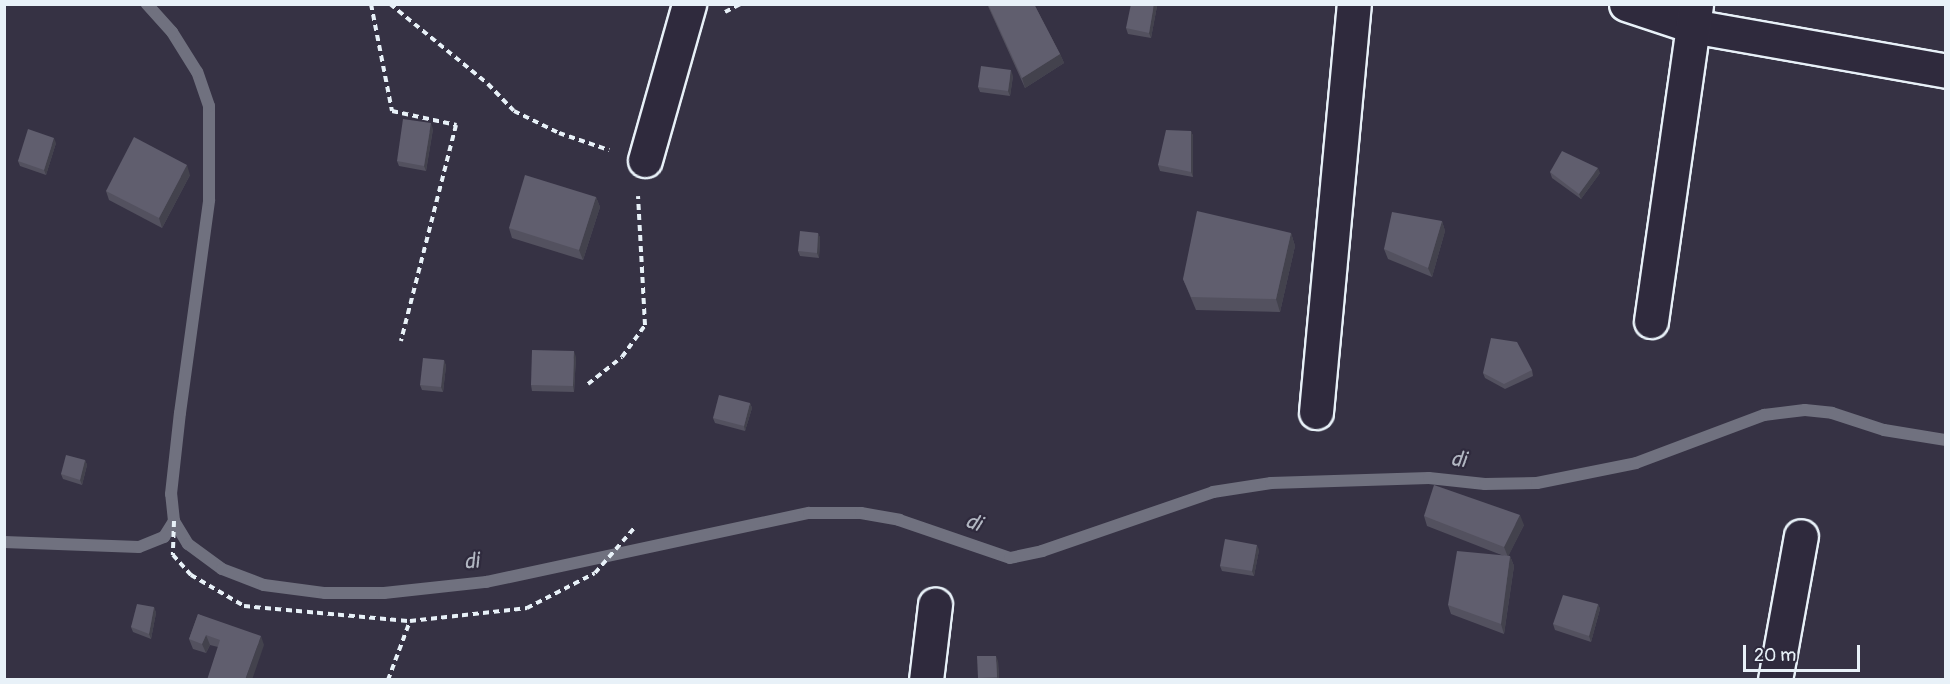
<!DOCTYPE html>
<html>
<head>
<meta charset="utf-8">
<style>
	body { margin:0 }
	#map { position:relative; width:1950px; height:684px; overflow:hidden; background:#363244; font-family:Pangolin,sans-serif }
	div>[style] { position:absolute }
	.stream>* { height:12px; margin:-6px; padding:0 6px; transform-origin:6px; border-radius:6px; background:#70717f }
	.path>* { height:4px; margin-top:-2px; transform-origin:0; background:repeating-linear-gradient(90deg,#e8f1f8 0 6px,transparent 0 10.5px) }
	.roads { filter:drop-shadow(2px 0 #e8f1f8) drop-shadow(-2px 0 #e8f1f8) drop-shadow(0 2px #e8f1f8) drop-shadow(0 -2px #e8f1f8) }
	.minor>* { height:33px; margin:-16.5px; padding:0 16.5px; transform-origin:16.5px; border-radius:16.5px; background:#2f2a3d }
	.wall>* { inset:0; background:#53515f }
	.shaded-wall>* { inset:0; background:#43424d }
	.building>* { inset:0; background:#605e6e }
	span { translate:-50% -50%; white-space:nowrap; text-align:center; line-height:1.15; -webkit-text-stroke:4.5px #2f2a3d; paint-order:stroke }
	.water-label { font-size:22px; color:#b2b7c2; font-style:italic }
	.frame { position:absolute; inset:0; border:6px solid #e8f1f8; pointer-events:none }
	.scale { position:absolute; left:1743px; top:645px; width:117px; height:27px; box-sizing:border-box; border:3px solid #e8f1f8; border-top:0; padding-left:8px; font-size:18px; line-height:21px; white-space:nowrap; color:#e8f1f8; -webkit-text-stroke:4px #2f2a3d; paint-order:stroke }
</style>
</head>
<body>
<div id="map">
	<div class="stream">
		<div style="left:174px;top:521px;width:27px;rotate:59deg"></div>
		<div style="left:188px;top:544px;width:42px;rotate:36.3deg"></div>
		<div style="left:222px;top:569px;width:45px;rotate:20.9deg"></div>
		<div style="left:264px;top:585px;width:62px;rotate:7.5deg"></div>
		<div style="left:325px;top:593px;width:59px"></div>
		<div style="left:384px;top:593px;width:103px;rotate:-6.2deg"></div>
		<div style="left:486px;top:582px;width:330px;rotate:-12.1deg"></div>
		<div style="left:809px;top:513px;width:52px"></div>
		<div style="left:861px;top:513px;width:39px;rotate:10deg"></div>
		<div style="left:899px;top:520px;width:117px;rotate:18.9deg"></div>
		<div style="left:1010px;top:558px;width:33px;rotate:-12deg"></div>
		<div style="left:1042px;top:551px;width:181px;rotate:-19deg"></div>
		<div style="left:1213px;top:492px;width:59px;rotate:-8.8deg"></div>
		<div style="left:1271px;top:483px;width:158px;rotate:-1.8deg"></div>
		<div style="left:1429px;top:478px;width:56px;rotate:6.1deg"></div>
		<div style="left:1485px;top:484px;width:52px;rotate:-1.1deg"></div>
		<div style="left:1537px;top:483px;width:101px;rotate:-11.4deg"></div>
		<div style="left:1636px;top:463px;width:137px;rotate:-20.6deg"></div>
		<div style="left:1764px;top:415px;width:41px;rotate:-7deg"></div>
		<div style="left:1805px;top:410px;width:27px;rotate:6deg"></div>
		<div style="left:1832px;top:413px;width:55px;rotate:18.1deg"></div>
		<div style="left:1884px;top:430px;width:63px;rotate:9.2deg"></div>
		<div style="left:4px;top:542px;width:135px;rotate:2.1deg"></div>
		<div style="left:139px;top:547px;width:27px;rotate:-22deg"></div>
		<div style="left:164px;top:537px;width:19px;rotate:-58deg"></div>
		<div style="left:174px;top:521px;width:27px;rotate:-96deg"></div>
		<div style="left:171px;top:494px;width:81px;rotate:-83.7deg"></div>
		<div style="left:180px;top:413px;width:215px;rotate:-82.2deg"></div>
		<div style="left:209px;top:200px;width:94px;rotate:-90deg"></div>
		<div style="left:209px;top:106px;width:36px;rotate:-109deg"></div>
		<div style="left:197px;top:72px;width:47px;rotate:-122deg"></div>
		<div style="left:172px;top:32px;width:38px;rotate:-132deg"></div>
	</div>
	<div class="path">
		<div style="left:371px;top:4px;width:109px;rotate:78.9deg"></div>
		<div style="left:392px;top:111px;width:66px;rotate:12.3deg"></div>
		<div style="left:456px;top:125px;width:223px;rotate:104.3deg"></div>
		<div style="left:390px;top:4px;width:127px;rotate:39.2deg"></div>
		<div style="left:488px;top:84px;width:37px;rotate:46deg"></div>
		<div style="left:514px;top:111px;width:50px;rotate:26.1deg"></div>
		<div style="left:559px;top:133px;width:53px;rotate:18.8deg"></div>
		<div style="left:725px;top:12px;width:18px;rotate:-27deg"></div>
		<div style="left:588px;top:384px;width:43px;rotate:-38.5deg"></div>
		<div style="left:622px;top:357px;width:39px;rotate:-54deg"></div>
		<div style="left:645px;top:325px;width:129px;rotate:-93.1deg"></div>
		<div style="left:174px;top:521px;width:34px;rotate:92deg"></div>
		<div style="left:173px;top:555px;width:27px;rotate:48deg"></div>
		<div style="left:191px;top:575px;width:61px;rotate:30.3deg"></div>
		<div style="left:244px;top:606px;width:167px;rotate:5.2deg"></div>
		<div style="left:410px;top:621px;width:118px;rotate:-6.3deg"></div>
		<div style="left:527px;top:608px;width:76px;rotate:-27.2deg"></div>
		<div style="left:595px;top:573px;width:62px;rotate:-48.9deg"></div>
		<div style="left:388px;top:680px;width:63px;rotate:-69.6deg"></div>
	</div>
	<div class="roads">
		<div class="minor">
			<div style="left:1626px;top:4px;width:70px;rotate:18.4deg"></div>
			<div style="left:1692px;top:26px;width:258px;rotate:10deg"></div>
			<div style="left:645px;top:160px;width:162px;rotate:-74.2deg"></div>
			<div style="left:1651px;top:321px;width:319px;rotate:-81.9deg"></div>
			<div style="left:1316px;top:412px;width:410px;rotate:-84.7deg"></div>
			<div style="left:926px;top:680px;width:76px;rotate:-83.2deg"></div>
			<div style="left:1775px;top:680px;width:146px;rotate:-79.8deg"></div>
		</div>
	</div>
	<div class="wall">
		<div style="clip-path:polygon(987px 4px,1034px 4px,1060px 54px,1064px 63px,1025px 88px)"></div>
		<div style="clip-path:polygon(1157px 6px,1151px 38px,1128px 34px,1126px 28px)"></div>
		<div style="clip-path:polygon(1013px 76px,1010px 96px,980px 92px,978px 87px)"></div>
		<div style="clip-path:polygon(433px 129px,426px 171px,399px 166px,397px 161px)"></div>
		<div style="clip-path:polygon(1191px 131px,1193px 136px,1193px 177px,1160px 171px,1158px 165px)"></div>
		<div style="clip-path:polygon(56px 143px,46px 175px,20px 166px,18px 161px)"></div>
		<div style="clip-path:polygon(1550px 172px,1600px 173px,1581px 199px,1552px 178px)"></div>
		<div style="clip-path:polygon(190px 175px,162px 228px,109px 200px,106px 191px)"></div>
		<div style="clip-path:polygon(596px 197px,600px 207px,583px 260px,512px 238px,509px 228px)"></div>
		<div style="clip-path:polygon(1442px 221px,1445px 231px,1432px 277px,1388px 259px,1384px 249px)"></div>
		<div style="clip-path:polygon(818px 233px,820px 238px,819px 258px,800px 256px,798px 251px)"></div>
		<div style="clip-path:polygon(1291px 233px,1295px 246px,1280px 312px,1196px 310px,1183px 279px)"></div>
		<div style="clip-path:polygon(576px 357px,574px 392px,532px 391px,531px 385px)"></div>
		<div style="clip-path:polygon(444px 360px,446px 366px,443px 392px,422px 390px,420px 385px)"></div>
		<div style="clip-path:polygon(1532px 370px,1533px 376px,1505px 389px,1485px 378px,1483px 373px)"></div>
		<div style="clip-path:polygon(750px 403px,752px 408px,745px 431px,715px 423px,713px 418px)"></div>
		<div style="clip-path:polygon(85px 460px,87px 465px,82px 485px,63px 479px,61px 474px)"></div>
		<div style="clip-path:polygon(1424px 516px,1524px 525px,1508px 556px,1510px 556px,1514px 566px,1504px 634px,1451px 614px,1448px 605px,1504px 556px,1427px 526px)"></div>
		<div style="clip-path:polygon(1259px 550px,1254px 576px,1222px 571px,1220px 566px)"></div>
		<div style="clip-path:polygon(1598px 604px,1600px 609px,1591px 642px,1555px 630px,1553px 624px)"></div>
		<div style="clip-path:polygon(154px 607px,156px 613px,151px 639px,133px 632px,131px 627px)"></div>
		<div style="clip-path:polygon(198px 614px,264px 645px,218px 647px,210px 645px,206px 653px,193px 649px,189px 639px)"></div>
		<div style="clip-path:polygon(998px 661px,999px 680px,979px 680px,978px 678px)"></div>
	</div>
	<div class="shaded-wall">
		<div style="clip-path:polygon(1154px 4px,1156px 4px,1157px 6px,1151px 38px,1149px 33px)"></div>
		<div style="clip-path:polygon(1060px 54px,1064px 63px,1025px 88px,1022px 78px)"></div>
		<div style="clip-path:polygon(1011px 70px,1013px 76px,1010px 96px,1008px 91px)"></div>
		<div style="clip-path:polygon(431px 123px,433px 129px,426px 171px,424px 166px)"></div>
		<div style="clip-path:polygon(1191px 131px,1193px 136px,1193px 177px,1191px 172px)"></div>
		<div style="clip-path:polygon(54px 138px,56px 143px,46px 175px,44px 170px)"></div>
		<div style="clip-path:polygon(187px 165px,190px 175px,162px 228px,159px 218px)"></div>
		<div style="clip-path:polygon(1598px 168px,1600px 173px,1581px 199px,1579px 194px)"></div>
		<div style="clip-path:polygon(596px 197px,600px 207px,583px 260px,579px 250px)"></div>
		<div style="clip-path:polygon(1442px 221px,1445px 231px,1432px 277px,1428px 268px)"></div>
		<div style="clip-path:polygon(818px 233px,820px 238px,819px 258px,817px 253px)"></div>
		<div style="clip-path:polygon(1291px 233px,1295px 246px,1280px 312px,1276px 299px)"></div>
		<div style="clip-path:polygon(574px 351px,576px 357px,574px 392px,573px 386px)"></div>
		<div style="clip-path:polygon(444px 360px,446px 366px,443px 392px,441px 387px)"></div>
		<div style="clip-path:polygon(750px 403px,752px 408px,745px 431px,744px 426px)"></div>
		<div style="clip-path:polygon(85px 460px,87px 465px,82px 485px,80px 480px)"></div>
		<div style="clip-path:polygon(1520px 515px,1524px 525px,1508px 557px,1504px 547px)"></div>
		<div style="clip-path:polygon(1257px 545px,1259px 550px,1254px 576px,1252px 571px)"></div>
		<div style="clip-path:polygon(1510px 556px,1514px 566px,1504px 634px,1501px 624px)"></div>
		<div style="clip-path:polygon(1598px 604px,1600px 609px,1591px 642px,1589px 636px)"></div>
		<div style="clip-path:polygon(154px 607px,156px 613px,151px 639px,149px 634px)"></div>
		<div style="clip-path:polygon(206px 635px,210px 645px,206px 653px,202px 644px)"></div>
		<div style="clip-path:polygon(261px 636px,264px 645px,252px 680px,245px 680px)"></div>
		<div style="clip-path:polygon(996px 656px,998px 661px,999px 680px,998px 680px,997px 677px)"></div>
	</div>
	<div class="building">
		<div style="clip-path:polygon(988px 4px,1034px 4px,1060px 54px,1022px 78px)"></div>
		<div style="clip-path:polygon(1131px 4px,1154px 4px,1149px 33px,1126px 28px)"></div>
		<div style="clip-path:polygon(981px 66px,1011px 70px,1008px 91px,978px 87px)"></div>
		<div style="clip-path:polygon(403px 119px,431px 123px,424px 166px,397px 161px)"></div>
		<div style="clip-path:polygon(28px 129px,54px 138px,44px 170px,18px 161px)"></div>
		<div style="clip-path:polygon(1166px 130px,1191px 131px,1191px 172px,1158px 165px)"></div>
		<div style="clip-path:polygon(134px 137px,187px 165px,159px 218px,106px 191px)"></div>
		<div style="clip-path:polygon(1562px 151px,1598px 168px,1579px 194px,1550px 172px)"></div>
		<div style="clip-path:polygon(525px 175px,596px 197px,579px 250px,509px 228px)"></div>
		<div style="clip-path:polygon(1197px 211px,1291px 233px,1276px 299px,1191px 297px,1183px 279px)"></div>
		<div style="clip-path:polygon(1392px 212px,1442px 221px,1428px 268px,1384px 249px)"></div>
		<div style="clip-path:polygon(800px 231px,818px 233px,817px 253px,798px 251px)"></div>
		<div style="clip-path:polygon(1491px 338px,1517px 342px,1532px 370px,1504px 384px,1483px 373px)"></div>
		<div style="clip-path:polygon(532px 350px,574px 351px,573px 386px,531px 385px)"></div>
		<div style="clip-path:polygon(423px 358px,444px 360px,441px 387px,420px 385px)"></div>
		<div style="clip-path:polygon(719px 395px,750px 403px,744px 426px,713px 418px)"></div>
		<div style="clip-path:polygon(66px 455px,85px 460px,80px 480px,61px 474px)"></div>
		<div style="clip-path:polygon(1434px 485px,1520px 515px,1504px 547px,1424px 516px)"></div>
		<div style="clip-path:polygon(1225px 539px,1257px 545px,1252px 571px,1220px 566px)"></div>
		<div style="clip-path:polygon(1457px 551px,1510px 556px,1501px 624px,1448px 605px)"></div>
		<div style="clip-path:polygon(1563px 595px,1598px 604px,1589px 636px,1553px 624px)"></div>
		<div style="clip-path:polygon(137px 604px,154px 607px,149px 634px,131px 627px)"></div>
		<div style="clip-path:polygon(198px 614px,261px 636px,245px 680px,207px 680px,220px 640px,206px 635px,202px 644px,189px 639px)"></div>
		<div style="clip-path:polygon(977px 656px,996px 656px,997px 677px,978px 678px)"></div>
	</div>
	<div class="water-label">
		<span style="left:1458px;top:460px;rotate:6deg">di</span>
		<span style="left:973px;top:523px;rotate:19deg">di</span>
		<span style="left:471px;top:562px;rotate:-7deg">di</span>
	</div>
	<div class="frame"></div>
	<div class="scale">20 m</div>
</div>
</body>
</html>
